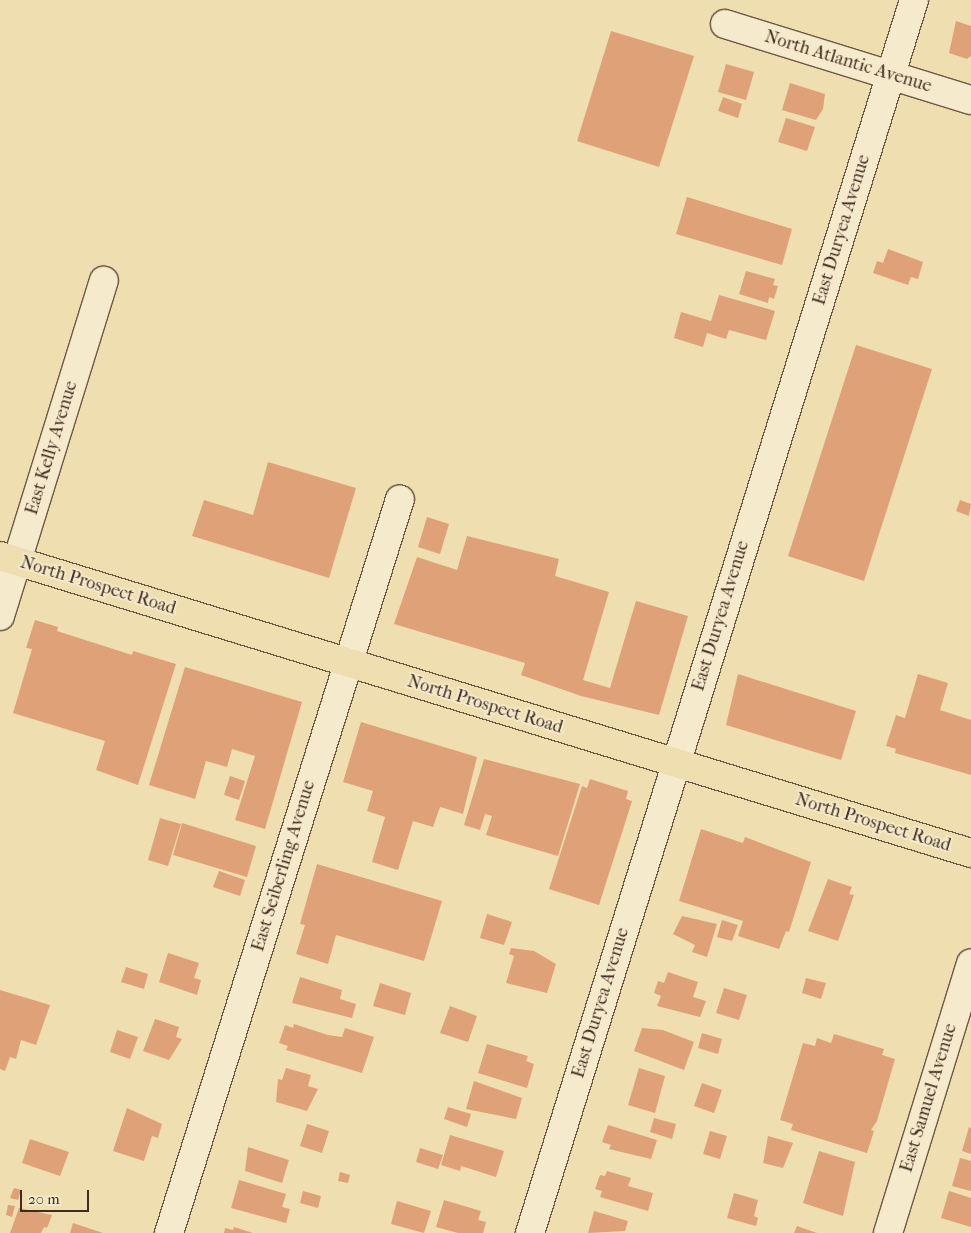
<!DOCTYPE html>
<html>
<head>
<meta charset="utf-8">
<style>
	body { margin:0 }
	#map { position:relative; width:971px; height:1233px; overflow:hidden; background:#efdeaf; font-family:"IM FELL French Canon",serif }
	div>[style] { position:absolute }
	.building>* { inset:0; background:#dfa278 }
	.roads { filter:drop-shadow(1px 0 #6c5844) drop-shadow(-1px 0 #6c5844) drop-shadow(0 1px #6c5844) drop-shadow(0 -1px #6c5844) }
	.minor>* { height:28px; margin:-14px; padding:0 14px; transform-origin:14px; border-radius:14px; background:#f5eacb }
	.major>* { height:28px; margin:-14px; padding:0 14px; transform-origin:14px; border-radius:14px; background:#efdeaf }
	span { translate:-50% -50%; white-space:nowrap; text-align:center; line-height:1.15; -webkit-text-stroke:4px #f5eacb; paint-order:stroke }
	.street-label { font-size:18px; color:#402b20 }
	.scale { position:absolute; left:20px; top:1190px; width:69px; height:22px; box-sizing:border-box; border:2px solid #402b20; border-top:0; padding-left:6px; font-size:15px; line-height:18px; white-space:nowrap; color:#402b20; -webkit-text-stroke:4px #f5eacb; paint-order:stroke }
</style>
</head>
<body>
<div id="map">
	<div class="building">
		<div style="clip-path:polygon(956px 21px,971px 26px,971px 56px,967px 59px,949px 53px)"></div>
		<div style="clip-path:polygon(611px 31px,694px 56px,659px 167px,577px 141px)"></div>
		<div style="clip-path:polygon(726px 64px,754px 72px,746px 100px,718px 92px)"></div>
		<div style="clip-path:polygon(790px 83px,825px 94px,823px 109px,816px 120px,782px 110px)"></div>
		<div style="clip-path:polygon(723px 97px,742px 104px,738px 118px,718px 111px)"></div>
		<div style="clip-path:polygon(786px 118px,815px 127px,807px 151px,778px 142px)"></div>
		<div style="clip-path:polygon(687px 197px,792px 229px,782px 265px,676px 234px)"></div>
		<div style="clip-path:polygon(888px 249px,923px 262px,918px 279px,911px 277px,908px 285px,873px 273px,877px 261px,883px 263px)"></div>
		<div style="clip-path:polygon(746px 271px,775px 279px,773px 285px,778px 286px,774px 299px,769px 297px,768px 303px,739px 294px)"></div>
		<div style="clip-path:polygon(719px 295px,775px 311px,766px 340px,729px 330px,726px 339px,707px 333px,703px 347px,674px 338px,681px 312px,711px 321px)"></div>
		<div style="clip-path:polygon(856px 345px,932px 369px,864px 581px,788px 556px)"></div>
		<div style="clip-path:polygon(268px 462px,356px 488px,329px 578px,192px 536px,204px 500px,253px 515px)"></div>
		<div style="clip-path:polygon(960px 500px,971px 504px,969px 516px,956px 511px)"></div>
		<div style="clip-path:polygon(427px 517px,449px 524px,440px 554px,418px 547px)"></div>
		<div style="clip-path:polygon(467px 536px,559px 559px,555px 576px,609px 592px,583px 680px,610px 688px,636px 601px,688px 616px,659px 715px,581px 696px,521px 675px,525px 663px,394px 624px,417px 557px,457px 570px)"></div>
		<div style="clip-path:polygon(35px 620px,58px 627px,57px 631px,132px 655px,133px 651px,176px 664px,138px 785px,96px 770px,105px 741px,13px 713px,32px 649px,26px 648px)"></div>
		<div style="clip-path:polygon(185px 667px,302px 702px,265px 829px,235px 820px,255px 756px,232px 749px,227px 767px,206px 761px,195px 799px,149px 785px)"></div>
		<div style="clip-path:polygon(738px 674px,856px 711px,841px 760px,726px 725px)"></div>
		<div style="clip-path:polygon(918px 674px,948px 683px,940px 710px,971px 720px,971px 775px,895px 753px,896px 749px,886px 746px,896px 715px,905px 718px)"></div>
		<div style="clip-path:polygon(361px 722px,477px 757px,463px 814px,440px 807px,433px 827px,413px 821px,398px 870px,372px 862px,385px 817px,367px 811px,373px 791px,343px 782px)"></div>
		<div style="clip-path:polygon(484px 759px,580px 784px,558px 856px,486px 835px,492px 816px,485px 814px,480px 830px,464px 825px)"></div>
		<div style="clip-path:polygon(230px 776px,245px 781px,239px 800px,224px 795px)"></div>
		<div style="clip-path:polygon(590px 779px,628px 791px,626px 799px,632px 801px,599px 905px,549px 889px,582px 786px,587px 788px)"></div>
		<div style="clip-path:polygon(160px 818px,181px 824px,168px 866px,148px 860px)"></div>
		<div style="clip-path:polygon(182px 823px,256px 846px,247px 877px,173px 855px)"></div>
		<div style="clip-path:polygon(701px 829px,743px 843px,745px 837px,811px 862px,789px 932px,786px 931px,779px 949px,738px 936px,743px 921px,679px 901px)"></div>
		<div style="clip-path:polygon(317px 864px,442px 901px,424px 961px,336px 935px,328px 964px,296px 954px,305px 925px,300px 924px)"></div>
		<div style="clip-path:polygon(219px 871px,245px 880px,240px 896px,213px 887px)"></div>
		<div style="clip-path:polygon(828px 879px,852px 887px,849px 894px,854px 895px,838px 941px,808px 931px)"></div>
		<div style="clip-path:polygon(487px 914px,512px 922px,504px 945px,480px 938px)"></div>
		<div style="clip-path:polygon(682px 916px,717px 924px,707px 957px,692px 952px,695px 945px,673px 934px)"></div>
		<div style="clip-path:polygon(722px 920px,738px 925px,732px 941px,717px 937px)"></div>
		<div style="clip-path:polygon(511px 948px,534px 951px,556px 964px,547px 993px,506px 983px,514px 956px,509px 954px)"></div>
		<div style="clip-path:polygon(168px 953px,199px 963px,194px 978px,201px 980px,197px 995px,159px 982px)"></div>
		<div style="clip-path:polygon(126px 967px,148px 974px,144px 989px,121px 982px)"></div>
		<div style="clip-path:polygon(668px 972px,698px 982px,693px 997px,706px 1001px,700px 1017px,657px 1006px,661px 996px,654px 993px,658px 981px,664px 983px)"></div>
		<div style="clip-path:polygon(300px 977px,342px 990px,340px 999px,356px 1004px,352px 1018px,292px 1003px)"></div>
		<div style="clip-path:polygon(806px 978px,826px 983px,821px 999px,802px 993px)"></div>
		<div style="clip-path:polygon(380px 983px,411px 993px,405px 1015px,373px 1006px)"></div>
		<div style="clip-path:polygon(724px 988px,747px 995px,739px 1020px,716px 1013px)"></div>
		<div style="clip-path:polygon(0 990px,50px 1005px,36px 1045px,21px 1040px,16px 1059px,10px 1057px,5px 1071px,0 1069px)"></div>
		<div style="clip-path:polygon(450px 1006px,477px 1016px,468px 1042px,440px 1033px)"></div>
		<div style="clip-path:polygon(155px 1019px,179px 1027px,176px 1037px,182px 1039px,169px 1060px,143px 1051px)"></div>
		<div style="clip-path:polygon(294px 1024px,328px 1035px,342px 1037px,345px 1028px,374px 1037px,362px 1073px,286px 1050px,288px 1046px,279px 1043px,285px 1025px,293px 1028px)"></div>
		<div style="clip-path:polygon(642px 1028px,663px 1030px,694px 1042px,684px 1070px,634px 1051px)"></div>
		<div style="clip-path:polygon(117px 1030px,138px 1037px,130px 1059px,110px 1052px)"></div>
		<div style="clip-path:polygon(702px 1033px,722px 1039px,718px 1054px,698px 1048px)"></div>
		<div style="clip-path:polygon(834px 1034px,884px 1049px,882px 1055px,895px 1059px,877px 1121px,871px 1130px,874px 1131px,867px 1153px,791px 1130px,793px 1124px,780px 1120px,803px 1043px,815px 1046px,817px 1038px,831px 1043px)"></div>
		<div style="clip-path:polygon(487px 1044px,528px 1056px,526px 1061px,534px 1064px,527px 1088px,478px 1073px)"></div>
		<div style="clip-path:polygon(286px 1068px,311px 1075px,308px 1086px,318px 1089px,307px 1111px,276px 1102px,278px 1079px,282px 1080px)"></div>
		<div style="clip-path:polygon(639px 1068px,665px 1076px,655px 1113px,628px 1105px)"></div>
		<div style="clip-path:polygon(474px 1081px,522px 1098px,516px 1119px,466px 1109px)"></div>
		<div style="clip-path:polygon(702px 1083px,722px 1090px,714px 1113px,694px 1106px)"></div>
		<div style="clip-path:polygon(448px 1107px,471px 1114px,467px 1127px,444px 1119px)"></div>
		<div style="clip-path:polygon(127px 1108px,162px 1124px,158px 1138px,152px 1136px,144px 1161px,113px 1151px)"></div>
		<div style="clip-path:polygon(654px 1118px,676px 1124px,672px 1139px,650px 1132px)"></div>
		<div style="clip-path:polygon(307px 1124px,329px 1131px,322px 1153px,300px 1146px)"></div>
		<div style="clip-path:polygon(608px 1125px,657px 1140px,651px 1159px,609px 1149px,611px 1145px,602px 1142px)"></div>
		<div style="clip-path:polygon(969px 1127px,971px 1128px,971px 1154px,962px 1151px)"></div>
		<div style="clip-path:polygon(710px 1131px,727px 1136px,720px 1159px,703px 1154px)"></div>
		<div style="clip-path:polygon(450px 1135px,504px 1151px,496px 1177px,461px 1166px,460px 1171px,441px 1165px)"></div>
		<div style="clip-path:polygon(768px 1136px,793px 1143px,783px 1168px,763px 1163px)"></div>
		<div style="clip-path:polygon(30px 1139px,69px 1152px,60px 1176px,22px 1163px)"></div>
		<div style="clip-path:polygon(248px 1147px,289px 1160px,282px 1183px,245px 1171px)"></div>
		<div style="clip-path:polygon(420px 1148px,443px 1155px,438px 1169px,416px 1162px)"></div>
		<div style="clip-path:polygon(819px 1151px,855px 1162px,843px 1216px,803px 1203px)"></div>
		<div style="clip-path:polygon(960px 1158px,971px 1161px,971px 1191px,952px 1186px)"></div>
		<div style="clip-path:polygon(607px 1171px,631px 1178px,628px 1186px,653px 1193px,648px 1211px,600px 1197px,602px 1191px,595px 1189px,600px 1175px,605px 1176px)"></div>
		<div style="clip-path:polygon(340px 1172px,350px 1175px,348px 1183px,338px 1181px)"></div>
		<div style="clip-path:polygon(239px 1180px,286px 1194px,282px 1207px,290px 1209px,286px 1223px,231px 1208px)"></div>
		<div style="clip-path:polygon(14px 1188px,21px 1190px,18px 1200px,10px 1198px)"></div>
		<div style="clip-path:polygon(303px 1191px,321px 1196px,318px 1208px,300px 1203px)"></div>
		<div style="clip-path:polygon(949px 1191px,971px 1198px,971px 1227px,941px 1218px)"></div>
		<div style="clip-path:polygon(734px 1193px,758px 1200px,754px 1216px,758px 1218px,756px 1226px,727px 1218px)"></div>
		<div style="clip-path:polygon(444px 1200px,481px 1211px,478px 1220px,486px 1222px,483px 1233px,458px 1233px,436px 1227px)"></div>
		<div style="clip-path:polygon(397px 1201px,431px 1211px,424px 1233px,391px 1224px)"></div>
		<div style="clip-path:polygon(8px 1205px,15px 1206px,12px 1217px,6px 1215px)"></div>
		<div style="clip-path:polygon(19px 1208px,52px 1215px,47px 1228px,44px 1227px,41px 1233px,10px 1233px)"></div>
		<div style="clip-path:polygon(594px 1211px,628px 1221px,625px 1231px,588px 1233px)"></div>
		<div style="clip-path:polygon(73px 1223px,103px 1233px,70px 1233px)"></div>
		<div style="clip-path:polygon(797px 1226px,817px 1233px,794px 1233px)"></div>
		<div style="clip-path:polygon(234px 1227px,253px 1233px,224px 1233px,225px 1228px,233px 1230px)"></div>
	</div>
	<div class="roads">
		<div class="minor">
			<div style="left:725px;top:24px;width:257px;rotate:17.2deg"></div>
			<div style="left:0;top:616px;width:351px;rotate:-72.8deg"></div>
			<div style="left:169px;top:1233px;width:769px;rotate:-72.53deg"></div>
			<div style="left:530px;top:1233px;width:1291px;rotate:-72.7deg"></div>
			<div style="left:888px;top:1233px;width:282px;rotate:-72.9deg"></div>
		</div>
		<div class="major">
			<div style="left:0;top:556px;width:1015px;rotate:17.01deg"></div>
		</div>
	</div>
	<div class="street-label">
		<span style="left:848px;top:62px;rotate:17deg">North Atlantic Avenue</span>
		<span style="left:842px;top:230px;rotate:-73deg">East Duryea Avenue</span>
		<span style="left:52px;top:448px;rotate:-73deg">East Kelly Avenue</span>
		<span style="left:98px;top:586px;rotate:17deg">North Prospect Road</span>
		<span style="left:721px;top:616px;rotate:-73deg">East Duryea Avenue</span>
		<span style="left:485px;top:705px;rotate:17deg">North Prospect Road</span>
		<span style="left:873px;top:823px;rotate:17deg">North Prospect Road</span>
		<span style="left:284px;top:866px;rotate:-73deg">East Seiberling Avenue</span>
		<span style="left:601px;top:1003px;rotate:-73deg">East Duryea Avenue</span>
		<span style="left:929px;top:1098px;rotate:-73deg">East Samuel Avenue</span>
	</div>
	<div class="scale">20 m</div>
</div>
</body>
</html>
